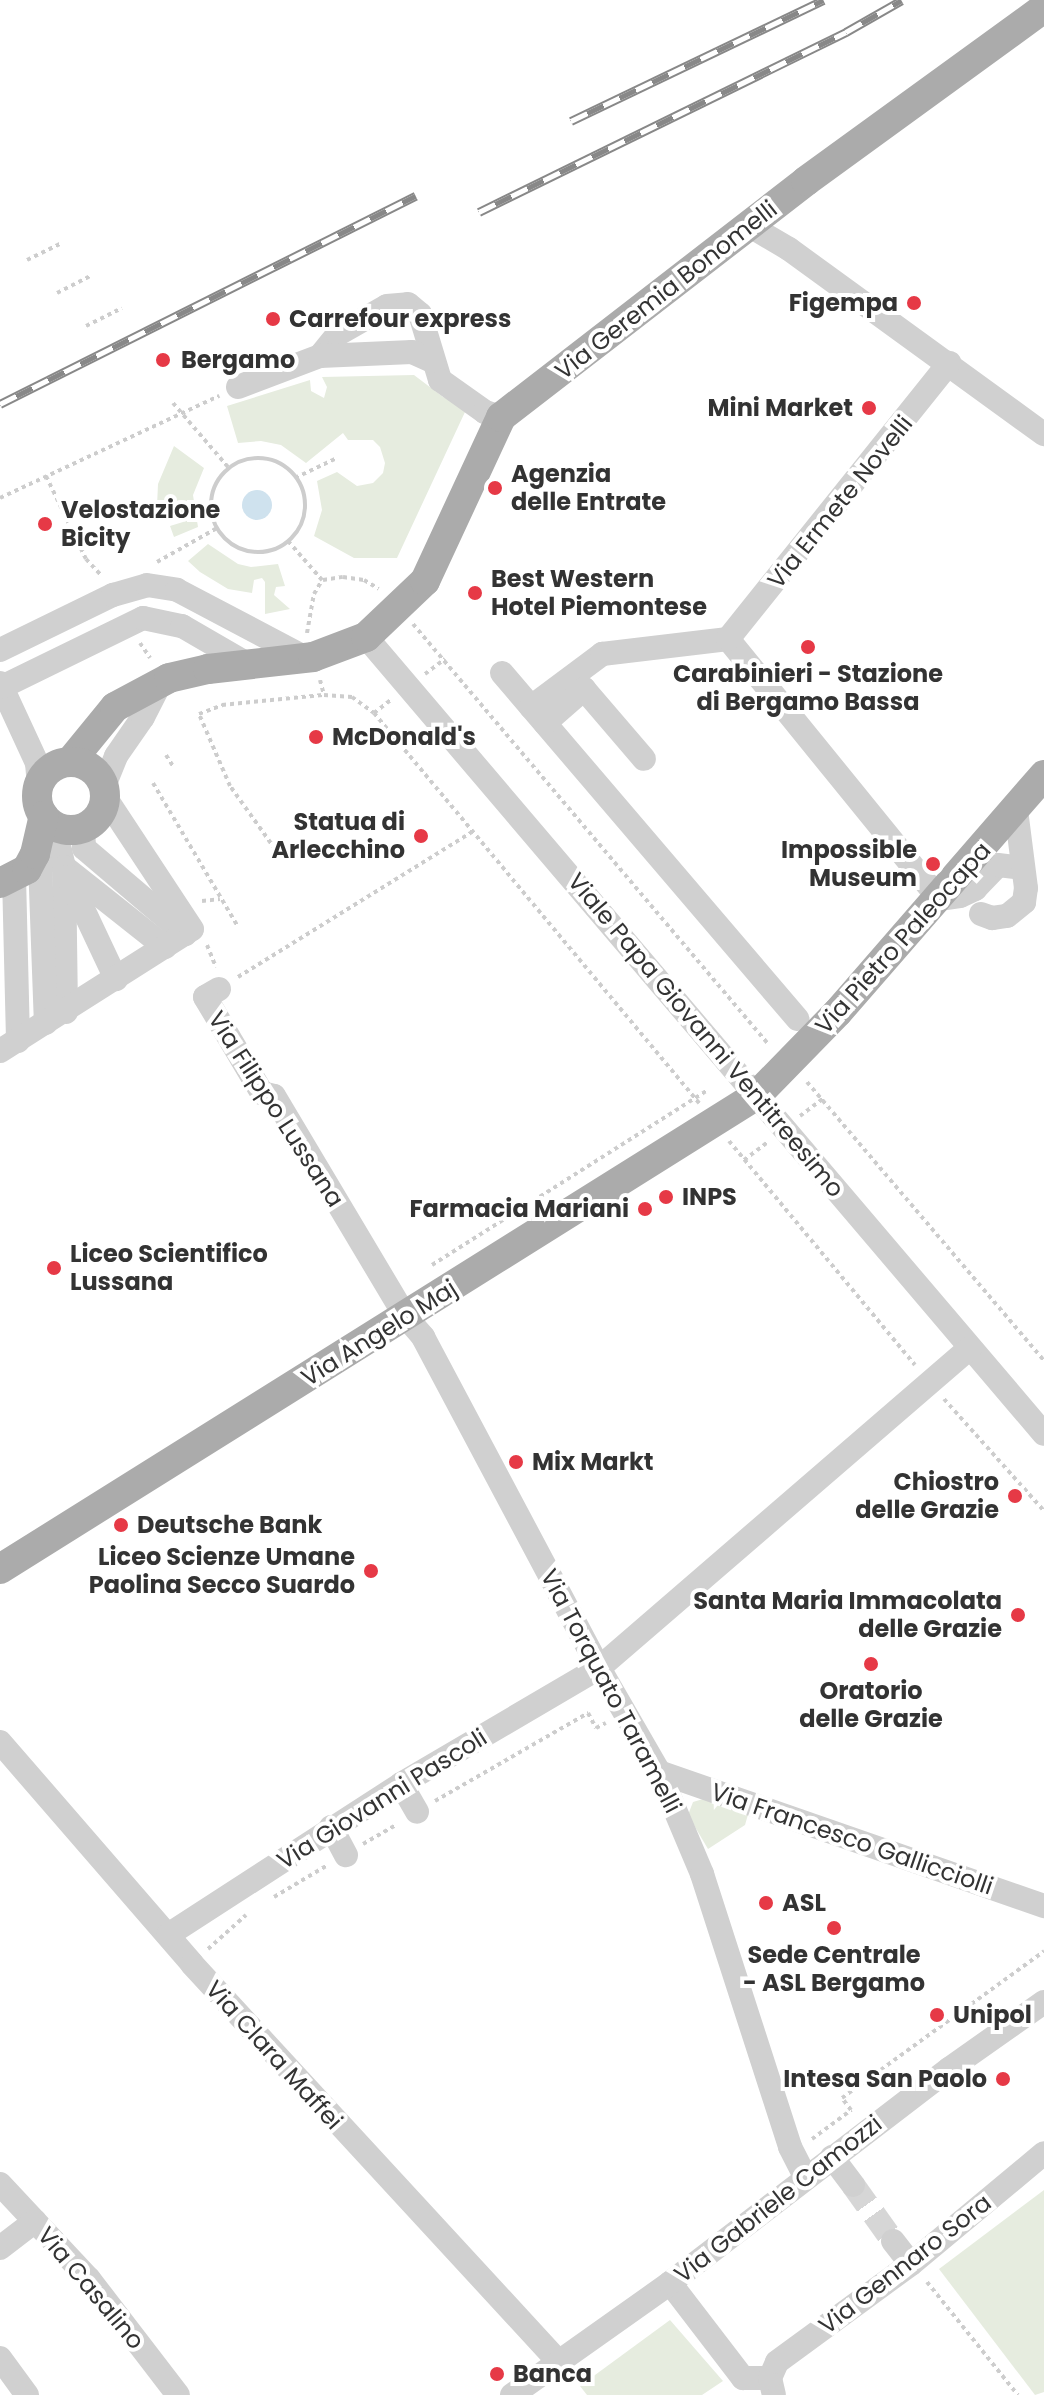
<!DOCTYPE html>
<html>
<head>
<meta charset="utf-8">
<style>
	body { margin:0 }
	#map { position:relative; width:1044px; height:2395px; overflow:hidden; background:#fff; font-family:Poppins,sans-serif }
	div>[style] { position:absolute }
	.green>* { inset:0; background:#e6ecdf }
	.water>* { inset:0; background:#cfe2ee }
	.round { border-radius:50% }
	.minor-tunnel>* { height:24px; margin-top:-12px; transform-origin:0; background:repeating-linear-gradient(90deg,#d6d6d6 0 24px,transparent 0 36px) }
	.path>* { height:4px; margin-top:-2px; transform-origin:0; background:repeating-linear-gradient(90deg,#cdcdcd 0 4px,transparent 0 8px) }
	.path>.ring { margin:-2px; padding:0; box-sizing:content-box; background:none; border:4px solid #cdcdcd; border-radius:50% }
	.minor>* { height:24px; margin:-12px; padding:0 12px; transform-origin:12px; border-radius:12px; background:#d0d0d0 }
	.major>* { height:30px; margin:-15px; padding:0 15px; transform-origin:15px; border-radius:15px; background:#ababab }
	.major>.ring { margin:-15px; padding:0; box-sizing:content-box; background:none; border:30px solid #ababab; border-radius:50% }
	.rail>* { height:9px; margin-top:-4.5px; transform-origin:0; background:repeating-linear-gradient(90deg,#fff 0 18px,#888 0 36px); box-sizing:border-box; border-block:2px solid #888 }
	.dots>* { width:22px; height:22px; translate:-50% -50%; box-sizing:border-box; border:4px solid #fff; border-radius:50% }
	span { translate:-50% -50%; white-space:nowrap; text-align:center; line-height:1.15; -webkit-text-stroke:8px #fff; paint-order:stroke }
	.street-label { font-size:24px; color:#333 }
	.poi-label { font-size:24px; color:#333; font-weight:700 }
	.right { translate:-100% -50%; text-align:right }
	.left { translate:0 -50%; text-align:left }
</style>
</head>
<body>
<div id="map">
	<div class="green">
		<div style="clip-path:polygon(414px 375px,443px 397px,454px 401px,465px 412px,397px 558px,354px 558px,314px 536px,322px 510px,317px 481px,337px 472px,357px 486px,373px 483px,383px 473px,385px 463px,380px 447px,373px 440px,348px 440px,343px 433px,306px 463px,281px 445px,261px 441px,238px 443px,227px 406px,310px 380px,311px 391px,324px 398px,327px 387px,322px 377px)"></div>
		<div style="clip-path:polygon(174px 446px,204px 468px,193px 495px,198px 527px,174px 537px,170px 526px,183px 522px,184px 514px,178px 511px,157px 516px,157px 506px,158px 484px)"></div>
		<div style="clip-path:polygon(208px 544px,238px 564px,251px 567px,278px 564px,285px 586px,276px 587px,274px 595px,290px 609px,265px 614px,265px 582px,262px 578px,254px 580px,252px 593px,228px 589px,200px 572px,188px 561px)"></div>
		<div style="clip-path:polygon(703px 1799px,749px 1811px,745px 1825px,708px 1849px,688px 1815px,693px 1802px)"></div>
		<div style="clip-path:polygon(1044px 2190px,1044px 2392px,1035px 2395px,939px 2269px)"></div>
		<div style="clip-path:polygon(670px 2320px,723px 2381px,702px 2395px,587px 2395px,580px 2386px)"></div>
	</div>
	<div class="water">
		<div class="round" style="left:242px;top:490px;width:30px;height:30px"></div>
	</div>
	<div class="minor-tunnel">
		<div style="left:853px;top:2185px;width:69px;rotate:54.5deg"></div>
	</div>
	<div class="path">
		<div style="left:27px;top:260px;width:39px;rotate:-26deg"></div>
		<div style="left:57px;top:293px;width:39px;rotate:-27deg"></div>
		<div style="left:86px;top:326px;width:40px;rotate:-26.6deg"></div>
		<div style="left:173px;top:403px;width:86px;rotate:49.3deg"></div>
		<div class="ring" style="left:211px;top:458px;width:90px;height:90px"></div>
		<div style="left:46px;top:476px;width:92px;rotate:64.3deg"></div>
		<div style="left:86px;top:559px;width:22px;rotate:47deg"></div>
		<div style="left:295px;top:478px;width:47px;rotate:-25.5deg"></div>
		<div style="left:0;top:498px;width:242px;rotate:-25deg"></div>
		<div style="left:288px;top:541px;width:52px;rotate:48.9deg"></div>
		<div style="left:157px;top:562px;width:69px;rotate:-29.5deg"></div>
		<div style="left:323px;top:580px;width:20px;rotate:-9deg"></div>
		<div style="left:343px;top:577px;width:21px;rotate:8deg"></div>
		<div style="left:364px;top:580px;width:17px;rotate:31deg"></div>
		<div style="left:413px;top:624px;width:551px;rotate:49.78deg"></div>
		<div style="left:307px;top:633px;width:40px;rotate:-80deg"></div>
		<div style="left:314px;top:594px;width:16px;rotate:-60deg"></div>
		<div style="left:140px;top:643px;width:18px;rotate:56deg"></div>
		<div style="left:425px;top:674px;width:25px;rotate:-37deg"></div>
		<div style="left:320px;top:680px;width:16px;rotate:75deg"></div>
		<div style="left:324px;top:695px;width:28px;rotate:4deg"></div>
		<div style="left:352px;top:697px;width:27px;rotate:36deg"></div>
		<div style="left:374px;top:713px;width:508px;rotate:50.19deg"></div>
		<div style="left:374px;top:713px;width:23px;rotate:-38deg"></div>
		<div style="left:166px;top:755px;width:13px;rotate:58deg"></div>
		<div style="left:153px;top:783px;width:165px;rotate:59.4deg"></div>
		<div style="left:280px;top:856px;width:86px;rotate:-125.5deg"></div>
		<div style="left:230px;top:786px;width:78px;rotate:-113.3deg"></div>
		<div style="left:199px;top:714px;width:25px;rotate:-21deg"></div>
		<div style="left:222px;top:705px;width:101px;rotate:-5.7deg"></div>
		<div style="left:202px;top:901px;width:18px;rotate:-6deg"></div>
		<div style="left:207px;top:945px;width:24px;rotate:68deg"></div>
		<div style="left:238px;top:977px;width:275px;rotate:-31.8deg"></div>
		<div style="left:807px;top:1082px;width:365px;rotate:49.6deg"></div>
		<div style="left:800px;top:1116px;width:30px;rotate:-37deg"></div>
		<div style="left:729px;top:1141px;width:291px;rotate:50.3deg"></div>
		<div style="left:744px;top:1160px;width:30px;rotate:-37deg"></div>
		<div style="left:432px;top:1265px;width:325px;rotate:-32.4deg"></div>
		<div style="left:944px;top:1399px;width:150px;rotate:48.2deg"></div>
		<div style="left:435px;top:1801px;width:177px;rotate:-29.9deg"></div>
		<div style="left:588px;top:1713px;width:17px;rotate:62deg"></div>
		<div style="left:596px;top:1728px;width:11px;rotate:-27deg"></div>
		<div style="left:363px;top:1844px;width:39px;rotate:-30deg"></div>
		<div style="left:274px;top:1897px;width:63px;rotate:-30.7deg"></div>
		<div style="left:208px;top:1949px;width:51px;rotate:-41.8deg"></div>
		<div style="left:812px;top:2139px;width:49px;rotate:-36.6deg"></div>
		<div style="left:851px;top:2110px;width:15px;rotate:-127deg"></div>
		<div style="left:842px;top:2098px;width:250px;rotate:-36deg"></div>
		<div style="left:927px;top:2282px;width:145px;rotate:51.2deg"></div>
	</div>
	<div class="minor">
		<div style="left:750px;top:226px;width:45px;rotate:30.5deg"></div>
		<div style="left:789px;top:249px;width:315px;rotate:36deg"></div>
		<div style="left:320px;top:356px;width:28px;rotate:-51deg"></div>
		<div style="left:338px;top:334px;width:56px;rotate:-29.7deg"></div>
		<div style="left:387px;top:306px;width:21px;rotate:-5deg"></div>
		<div style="left:408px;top:304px;width:16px;rotate:40deg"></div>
		<div style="left:420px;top:314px;width:69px;rotate:73.1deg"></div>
		<div style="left:440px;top:380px;width:55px;rotate:35.4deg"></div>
		<div style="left:485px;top:412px;width:17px;rotate:17deg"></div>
		<div style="left:238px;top:387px;width:88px;rotate:-20.7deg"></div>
		<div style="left:320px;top:356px;width:92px;rotate:-2.5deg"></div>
		<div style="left:412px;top:352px;width:22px;rotate:24deg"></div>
		<div style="left:366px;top:637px;width:1046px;rotate:49.61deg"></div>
		<div style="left:728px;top:639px;width:335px;rotate:50.9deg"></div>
		<div style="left:939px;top:899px;width:21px;rotate:-8deg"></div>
		<div style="left:960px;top:896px;width:17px;rotate:-25deg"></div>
		<div style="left:975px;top:889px;width:33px;rotate:-46deg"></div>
		<div style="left:998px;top:865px;width:24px;rotate:7deg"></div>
		<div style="left:0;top:650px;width:126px;rotate:-26deg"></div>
		<div style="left:113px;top:595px;width:35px;rotate:-16deg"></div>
		<div style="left:147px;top:585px;width:30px;rotate:9deg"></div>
		<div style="left:177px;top:590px;width:146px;rotate:27.8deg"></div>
		<div style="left:502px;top:673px;width:455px;rotate:49.5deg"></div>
		<div style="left:0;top:683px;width:88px;rotate:65.2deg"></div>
		<div style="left:37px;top:763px;width:21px;rotate:85deg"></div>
		<div style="left:2px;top:687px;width:157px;rotate:-26.1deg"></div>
		<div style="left:143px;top:618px;width:40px;rotate:12deg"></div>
		<div style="left:182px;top:626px;width:78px;rotate:30.2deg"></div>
		<div style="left:531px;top:707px;width:89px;rotate:-36.7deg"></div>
		<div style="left:602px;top:654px;width:127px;rotate:-6.8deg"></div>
		<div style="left:728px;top:639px;width:354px;rotate:-51.3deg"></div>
		<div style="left:545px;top:723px;width:52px;rotate:-41.1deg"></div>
		<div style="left:584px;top:689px;width:92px;rotate:49.4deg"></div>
		<div style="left:104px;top:786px;width:32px;rotate:-68deg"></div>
		<div style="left:116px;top:756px;width:47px;rotate:-55.3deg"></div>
		<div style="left:143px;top:717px;width:39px;rotate:-63deg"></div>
		<div style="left:83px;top:828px;width:20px;rotate:87deg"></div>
		<div style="left:84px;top:848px;width:133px;rotate:40.4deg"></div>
		<div style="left:60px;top:850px;width:17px;rotate:77deg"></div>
		<div style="left:64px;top:867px;width:145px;rotate:89.2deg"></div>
		<div style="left:40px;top:862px;width:161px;rotate:87.9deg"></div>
		<div style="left:64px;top:867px;width:129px;rotate:38.4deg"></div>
		<div style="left:14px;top:876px;width:165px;rotate:88.6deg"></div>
		<div style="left:68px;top:877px;width:113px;rotate:64.8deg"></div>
		<div style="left:981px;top:914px;width:12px;rotate:20deg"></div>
		<div style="left:992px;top:918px;width:15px;rotate:-8deg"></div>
		<div style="left:1007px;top:916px;width:22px;rotate:-39deg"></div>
		<div style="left:1024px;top:902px;width:14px;rotate:-82deg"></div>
		<div style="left:1026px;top:888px;width:79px;rotate:-97.3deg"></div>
		<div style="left:219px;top:989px;width:16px;rotate:150deg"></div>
		<div style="left:205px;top:997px;width:112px;rotate:59.3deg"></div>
		<div style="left:262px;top:1093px;width:12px;rotate:14deg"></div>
		<div style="left:274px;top:1096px;width:256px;rotate:59.2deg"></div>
		<div style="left:405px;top:1316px;width:28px;rotate:49deg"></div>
		<div style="left:423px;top:1337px;width:375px;rotate:62deg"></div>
		<div style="left:599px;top:1668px;width:120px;rotate:60deg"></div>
		<div style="left:659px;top:1772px;width:111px;rotate:67.1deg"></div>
		<div style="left:702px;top:1874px;width:287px;rotate:72.1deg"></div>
		<div style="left:790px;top:2147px;width:34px;rotate:63deg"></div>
		<div style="left:0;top:1051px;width:227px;rotate:-32.4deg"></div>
		<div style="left:192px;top:929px;width:158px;rotate:-123.4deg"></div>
		<div style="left:0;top:1742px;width:294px;rotate:49.1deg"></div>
		<div style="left:192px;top:1964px;width:540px;rotate:47.33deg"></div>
		<div style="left:659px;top:1772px;width:408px;rotate:19.2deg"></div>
		<div style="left:401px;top:1784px;width:32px;rotate:60deg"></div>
		<div style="left:331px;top:1827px;width:32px;rotate:62deg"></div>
		<div style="left:168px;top:1935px;width:278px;rotate:-32.9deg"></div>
		<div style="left:401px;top:1784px;width:229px;rotate:-30.4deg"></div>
		<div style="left:599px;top:1668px;width:490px;rotate:-40.8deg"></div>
		<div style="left:832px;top:2157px;width:35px;rotate:53deg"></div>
		<div style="left:0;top:2184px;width:130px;rotate:46.9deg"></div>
		<div style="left:89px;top:2279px;width:146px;rotate:52.5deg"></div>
		<div style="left:893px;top:2241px;width:29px;rotate:52deg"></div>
		<div style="left:0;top:2248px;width:44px;rotate:-37.6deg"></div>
		<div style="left:670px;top:2283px;width:120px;rotate:52.5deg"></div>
		<div style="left:743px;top:2378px;width:27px"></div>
		<div style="left:770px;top:2378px;width:17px;rotate:77deg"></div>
		<div style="left:0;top:2358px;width:46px;rotate:53.9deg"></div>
		<div style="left:770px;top:2378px;width:17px;rotate:-66deg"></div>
		<div style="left:777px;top:2362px;width:166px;rotate:-36.2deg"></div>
		<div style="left:911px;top:2264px;width:173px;rotate:-39.8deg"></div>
		<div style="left:512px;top:2395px;width:194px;rotate:-35.3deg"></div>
		<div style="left:670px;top:2283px;width:352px;rotate:-37.5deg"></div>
		<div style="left:949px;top:2069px;width:116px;rotate:-35.2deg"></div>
	</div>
	<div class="major">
		<div style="left:70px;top:762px;width:71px;rotate:-50.7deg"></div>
		<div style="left:115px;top:707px;width:61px;rotate:-28.2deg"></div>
		<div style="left:169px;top:678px;width:40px;rotate:-13deg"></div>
		<div style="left:208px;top:669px;width:106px;rotate:-6.5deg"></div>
		<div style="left:313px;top:657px;width:57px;rotate:-20.7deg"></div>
		<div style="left:366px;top:637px;width:81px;rotate:-43.5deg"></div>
		<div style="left:425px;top:581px;width:181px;rotate:-65.1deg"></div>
		<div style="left:501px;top:417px;width:386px;rotate:-37.7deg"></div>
		<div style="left:806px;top:181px;width:294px;rotate:-36deg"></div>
		<div class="ring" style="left:37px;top:762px;width:38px;height:38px"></div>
		<div style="left:0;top:883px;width:30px;rotate:-27deg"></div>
		<div style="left:27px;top:869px;width:17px;rotate:-62deg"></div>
		<div style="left:35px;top:854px;width:39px;rotate:-77deg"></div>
		<div style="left:0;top:1569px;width:893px;rotate:-32.05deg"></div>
		<div style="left:757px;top:1095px;width:116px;rotate:-45.7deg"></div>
		<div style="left:838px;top:1012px;width:314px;rotate:-49deg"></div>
	</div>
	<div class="rail">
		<div style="left:571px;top:121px;width:280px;rotate:-25.6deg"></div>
		<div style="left:479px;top:212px;width:409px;rotate:-26.1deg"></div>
		<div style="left:846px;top:32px;width:64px;rotate:-29.7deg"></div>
		<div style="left:0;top:404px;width:465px;rotate:-26.6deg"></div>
	</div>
	<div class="dots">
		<div style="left:914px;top:303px;background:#e63946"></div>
		<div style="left:273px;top:319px;background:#e63946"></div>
		<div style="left:163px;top:360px;background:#e63946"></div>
		<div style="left:869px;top:408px;background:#e63946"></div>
		<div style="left:495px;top:488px;background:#e63946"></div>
		<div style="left:45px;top:524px;background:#e63946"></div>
		<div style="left:475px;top:593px;background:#e63946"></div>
		<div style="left:808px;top:647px;background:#e63946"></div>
		<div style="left:316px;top:737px;background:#e63946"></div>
		<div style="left:421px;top:836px;background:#e63946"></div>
		<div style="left:933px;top:864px;background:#e63946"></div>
		<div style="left:666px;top:1197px;background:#e63946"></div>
		<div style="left:645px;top:1209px;background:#e63946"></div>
		<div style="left:54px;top:1268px;background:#e63946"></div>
		<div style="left:516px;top:1462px;background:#e63946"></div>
		<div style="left:1015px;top:1496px;background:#e63946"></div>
		<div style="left:121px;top:1525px;background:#e63946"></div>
		<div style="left:371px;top:1571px;background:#e63946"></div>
		<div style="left:1018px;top:1615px;background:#e63946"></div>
		<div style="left:871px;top:1664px;background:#e63946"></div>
		<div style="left:766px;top:1903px;background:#e63946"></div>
		<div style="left:834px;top:1928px;background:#e63946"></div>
		<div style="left:937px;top:2015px;background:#e63946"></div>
		<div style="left:1003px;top:2079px;background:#e63946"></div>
		<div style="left:497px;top:2374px;background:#e63946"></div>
	</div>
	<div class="street-label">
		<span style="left:666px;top:290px;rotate:-38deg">Via Geremia Bonomelli</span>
		<span style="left:840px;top:502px;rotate:-51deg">Via Ermete Novelli</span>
		<span style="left:903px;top:938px;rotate:-48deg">Via Pietro Paleocapa</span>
		<span style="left:706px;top:1035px;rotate:50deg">Viale Papa Giovanni Ventitreesimo</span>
		<span style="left:276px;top:1109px;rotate:57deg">Via Filippo Lussana</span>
		<span style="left:379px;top:1333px;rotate:-32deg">Via Angelo Maj</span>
		<span style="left:611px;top:1691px;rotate:62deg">Via Torquato Taramelli</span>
		<span style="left:382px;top:1799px;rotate:-32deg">Via Giovanni Pascoli</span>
		<span style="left:852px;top:1839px;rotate:19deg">Via Francesco Gallicciolli</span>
		<span style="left:274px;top:2055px;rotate:48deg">Via Clara Maffei</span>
		<span style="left:778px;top:2199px;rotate:-38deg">Via Gabriele Camozzi</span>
		<span style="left:905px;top:2264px;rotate:-38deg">Via Gennaro Sora</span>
		<span style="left:91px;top:2288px;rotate:50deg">Via Casalino</span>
	</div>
	<div class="poi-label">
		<span class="right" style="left:898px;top:303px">Figempa</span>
		<span class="left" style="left:289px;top:319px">Carrefour express</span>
		<span class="left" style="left:181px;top:360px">Bergamo</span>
		<span class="right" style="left:853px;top:408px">Mini Market</span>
		<span class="left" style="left:511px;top:488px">Agenzia<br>delle Entrate</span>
		<span class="left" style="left:61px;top:524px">Velostazione<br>Bicity</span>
		<span class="left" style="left:491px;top:593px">Best Western<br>Hotel Piemontese</span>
		<span style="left:808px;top:688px">Carabinieri - Stazione<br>di Bergamo Bassa</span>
		<span class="left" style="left:332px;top:737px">McDonald's</span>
		<span class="right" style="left:405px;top:836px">Statua di<br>Arlecchino</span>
		<span class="right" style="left:917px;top:864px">Impossible<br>Museum</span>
		<span class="left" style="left:682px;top:1197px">INPS</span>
		<span class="right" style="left:629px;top:1209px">Farmacia Mariani</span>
		<span class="left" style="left:70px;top:1268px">Liceo Scientifico<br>Lussana</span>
		<span class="left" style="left:532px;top:1462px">Mix Markt</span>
		<span class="right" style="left:999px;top:1496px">Chiostro<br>delle Grazie</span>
		<span class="left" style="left:137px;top:1525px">Deutsche Bank</span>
		<span class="right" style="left:355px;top:1571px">Liceo Scienze Umane<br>Paolina Secco Suardo</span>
		<span class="right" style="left:1002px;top:1615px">Santa Maria Immacolata<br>delle Grazie</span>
		<span style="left:871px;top:1705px">Oratorio<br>delle Grazie</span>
		<span class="left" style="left:782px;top:1903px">ASL</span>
		<span style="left:834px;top:1969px">Sede Centrale<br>- ASL Bergamo</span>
		<span class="left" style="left:953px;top:2015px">Unipol</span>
		<span class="right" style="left:987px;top:2079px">Intesa San Paolo</span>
		<span class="left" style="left:513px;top:2374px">Banca</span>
	</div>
</div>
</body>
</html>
